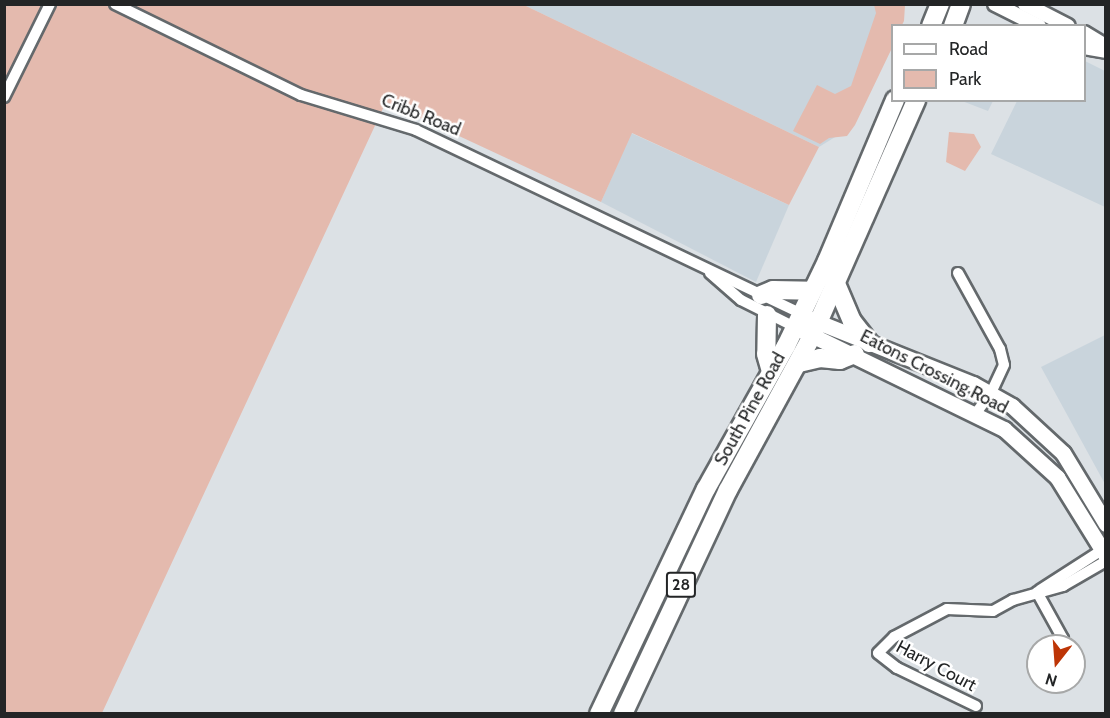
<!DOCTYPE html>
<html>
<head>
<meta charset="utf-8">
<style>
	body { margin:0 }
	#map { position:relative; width:1110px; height:718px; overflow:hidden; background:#dce1e5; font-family:Cabin,sans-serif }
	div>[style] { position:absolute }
	.built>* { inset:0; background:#c9d4dc }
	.green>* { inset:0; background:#e4baae }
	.roads { filter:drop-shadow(2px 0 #64696c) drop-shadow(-2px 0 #64696c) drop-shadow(0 2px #64696c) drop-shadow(0 -2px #64696c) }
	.street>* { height:10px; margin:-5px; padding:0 5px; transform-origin:5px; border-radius:5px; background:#fff }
	.secondary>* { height:14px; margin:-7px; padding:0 7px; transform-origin:7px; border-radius:7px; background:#fff }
	.primary>* { height:15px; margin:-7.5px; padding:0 7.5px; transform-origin:7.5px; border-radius:7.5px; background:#fff }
	.highway>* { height:18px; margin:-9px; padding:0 9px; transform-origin:9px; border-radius:9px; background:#fff }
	span { translate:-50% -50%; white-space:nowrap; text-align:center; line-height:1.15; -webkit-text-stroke:5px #fff; paint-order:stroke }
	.shield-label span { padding:2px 4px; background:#fff; border:2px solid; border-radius:4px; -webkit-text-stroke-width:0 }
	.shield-label { font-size:16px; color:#232526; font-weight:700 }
	.street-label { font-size:18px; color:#232526 }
	.frame { position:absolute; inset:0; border:6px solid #232526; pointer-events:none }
	.legend { position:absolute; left:891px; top:24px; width:195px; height:78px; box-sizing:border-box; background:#fff; border:2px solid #a7a8a8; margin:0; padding:8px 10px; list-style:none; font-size:18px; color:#232526 }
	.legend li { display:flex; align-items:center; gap:12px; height:30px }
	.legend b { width:30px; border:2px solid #a7a8a8 }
	.north { position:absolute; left:1026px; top:634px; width:60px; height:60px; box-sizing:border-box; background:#fff; border:2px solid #a7a8a8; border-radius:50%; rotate:197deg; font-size:16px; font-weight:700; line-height:24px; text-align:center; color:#232526 }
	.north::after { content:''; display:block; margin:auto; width:21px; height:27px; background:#bd3506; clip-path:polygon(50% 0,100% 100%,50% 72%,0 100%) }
</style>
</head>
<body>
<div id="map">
	<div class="built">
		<div style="clip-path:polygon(901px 4px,848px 129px,819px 147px,524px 5px)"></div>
		<div style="clip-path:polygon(1085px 61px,1105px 71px,1105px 207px,991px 154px,1017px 101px,1084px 100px)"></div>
		<div style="clip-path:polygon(962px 101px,993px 100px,993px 101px,988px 111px)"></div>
		<div style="clip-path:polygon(631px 133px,789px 205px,756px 282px,601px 202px)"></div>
		<div style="clip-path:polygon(1105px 335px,1105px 484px,1041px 367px)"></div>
	</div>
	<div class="green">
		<div style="clip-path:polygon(4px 5px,524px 5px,819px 147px,789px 205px,632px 133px,601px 202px,386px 102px,102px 713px,5px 713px)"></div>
		<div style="clip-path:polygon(874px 5px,905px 5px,904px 21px,902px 25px,892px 26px,892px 48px,855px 125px,847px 136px,829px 138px,820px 144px,793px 131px,817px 85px,835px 94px,851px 86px,876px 13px)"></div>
		<div style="clip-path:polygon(949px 132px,974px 134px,981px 147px,965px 171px,946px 162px)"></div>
	</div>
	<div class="roads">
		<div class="street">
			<div style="left:115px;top:4px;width:207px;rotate:26.1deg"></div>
			<div style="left:301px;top:95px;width:120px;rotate:16.9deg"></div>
			<div style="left:416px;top:130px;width:427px;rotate:25.5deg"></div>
			<div style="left:4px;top:97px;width:104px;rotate:-63.7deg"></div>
			<div style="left:710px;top:273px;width:41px;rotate:41.1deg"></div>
			<div style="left:741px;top:300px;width:60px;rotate:26.6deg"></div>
			<div style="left:958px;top:273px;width:87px;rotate:61.1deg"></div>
			<div style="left:1000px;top:349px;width:16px;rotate:76deg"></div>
			<div style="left:1004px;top:365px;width:31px;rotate:115deg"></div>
			<div style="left:991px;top:393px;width:25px;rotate:127deg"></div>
			<div style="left:1040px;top:590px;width:74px;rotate:-32.8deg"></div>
			<div style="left:1037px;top:592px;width:54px;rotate:61deg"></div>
			<div style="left:1063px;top:639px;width:7px;rotate:90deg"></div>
			<div style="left:976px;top:706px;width:88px;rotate:-154.3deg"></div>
			<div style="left:897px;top:668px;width:24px;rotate:-142deg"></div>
			<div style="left:878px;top:653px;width:23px;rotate:-45deg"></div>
			<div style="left:894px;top:637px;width:60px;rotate:-27.8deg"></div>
			<div style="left:947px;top:609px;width:46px;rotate:2.5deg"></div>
			<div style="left:993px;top:611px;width:23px;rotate:-29deg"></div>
			<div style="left:1013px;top:600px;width:52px;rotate:-15.6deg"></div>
			<div style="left:1063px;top:586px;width:50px;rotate:-30.2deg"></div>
		</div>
		<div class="secondary">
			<div style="left:995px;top:4px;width:49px;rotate:26.6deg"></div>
			<div style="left:1025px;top:4px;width:48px;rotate:27.1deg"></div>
			<div style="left:1084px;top:33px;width:26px;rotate:31deg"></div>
			<div style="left:1084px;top:47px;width:22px;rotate:10deg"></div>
		</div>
		<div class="primary">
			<div style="left:808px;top:318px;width:178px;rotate:21.8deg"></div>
			<div style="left:973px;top:384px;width:45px;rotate:29.4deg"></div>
			<div style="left:1012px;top:406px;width:69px;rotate:42.7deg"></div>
			<div style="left:1063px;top:453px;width:83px;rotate:58.8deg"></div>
			<div style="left:795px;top:327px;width:233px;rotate:26deg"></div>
			<div style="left:1004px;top:429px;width:72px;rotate:42.2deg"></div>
			<div style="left:1057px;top:477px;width:93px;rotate:58.2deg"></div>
		</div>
		<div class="highway">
			<div style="left:931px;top:26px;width:24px;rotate:-68deg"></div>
			<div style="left:953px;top:26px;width:23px;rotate:-70deg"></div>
			<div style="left:837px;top:286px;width:38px;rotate:67deg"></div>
			<div style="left:852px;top:321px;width:28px;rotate:52deg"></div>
			<div style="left:761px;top:295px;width:13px;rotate:-23deg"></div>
			<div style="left:773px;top:290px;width:39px;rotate:1deg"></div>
			<div style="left:767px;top:315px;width:39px;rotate:91deg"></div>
			<div style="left:766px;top:354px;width:19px;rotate:74deg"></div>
			<div style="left:799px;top:363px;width:22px;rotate:-13deg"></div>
			<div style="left:820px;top:358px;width:20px;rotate:6deg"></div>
			<div style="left:840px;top:360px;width:16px;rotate:-22deg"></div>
			<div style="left:599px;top:714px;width:249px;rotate:-64.6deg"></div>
			<div style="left:706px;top:489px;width:164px;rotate:-60.8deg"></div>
			<div style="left:786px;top:346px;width:94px;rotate:-64.2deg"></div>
			<div style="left:827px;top:261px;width:175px;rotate:-67.1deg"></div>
			<div style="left:623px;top:714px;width:247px;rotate:-64.9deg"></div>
			<div style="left:728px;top:490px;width:178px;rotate:-61.4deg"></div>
			<div style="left:813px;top:334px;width:256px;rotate:-66.2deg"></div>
		</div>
	</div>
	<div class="shield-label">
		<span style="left:681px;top:585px">28</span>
	</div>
	<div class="street-label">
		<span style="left:421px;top:115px;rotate:22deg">Cribb Road</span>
		<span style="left:934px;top:372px;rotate:27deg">Eatons Crossing Road</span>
		<span style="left:750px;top:409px;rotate:-61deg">South Pine Road</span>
		<span style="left:936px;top:666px;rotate:28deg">Harry Court</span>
	</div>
	<div class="frame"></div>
	<ul class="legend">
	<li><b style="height:8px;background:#fff"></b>Road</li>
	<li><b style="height:16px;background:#e4baae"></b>Park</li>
	</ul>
	<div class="north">N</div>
</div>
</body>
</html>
